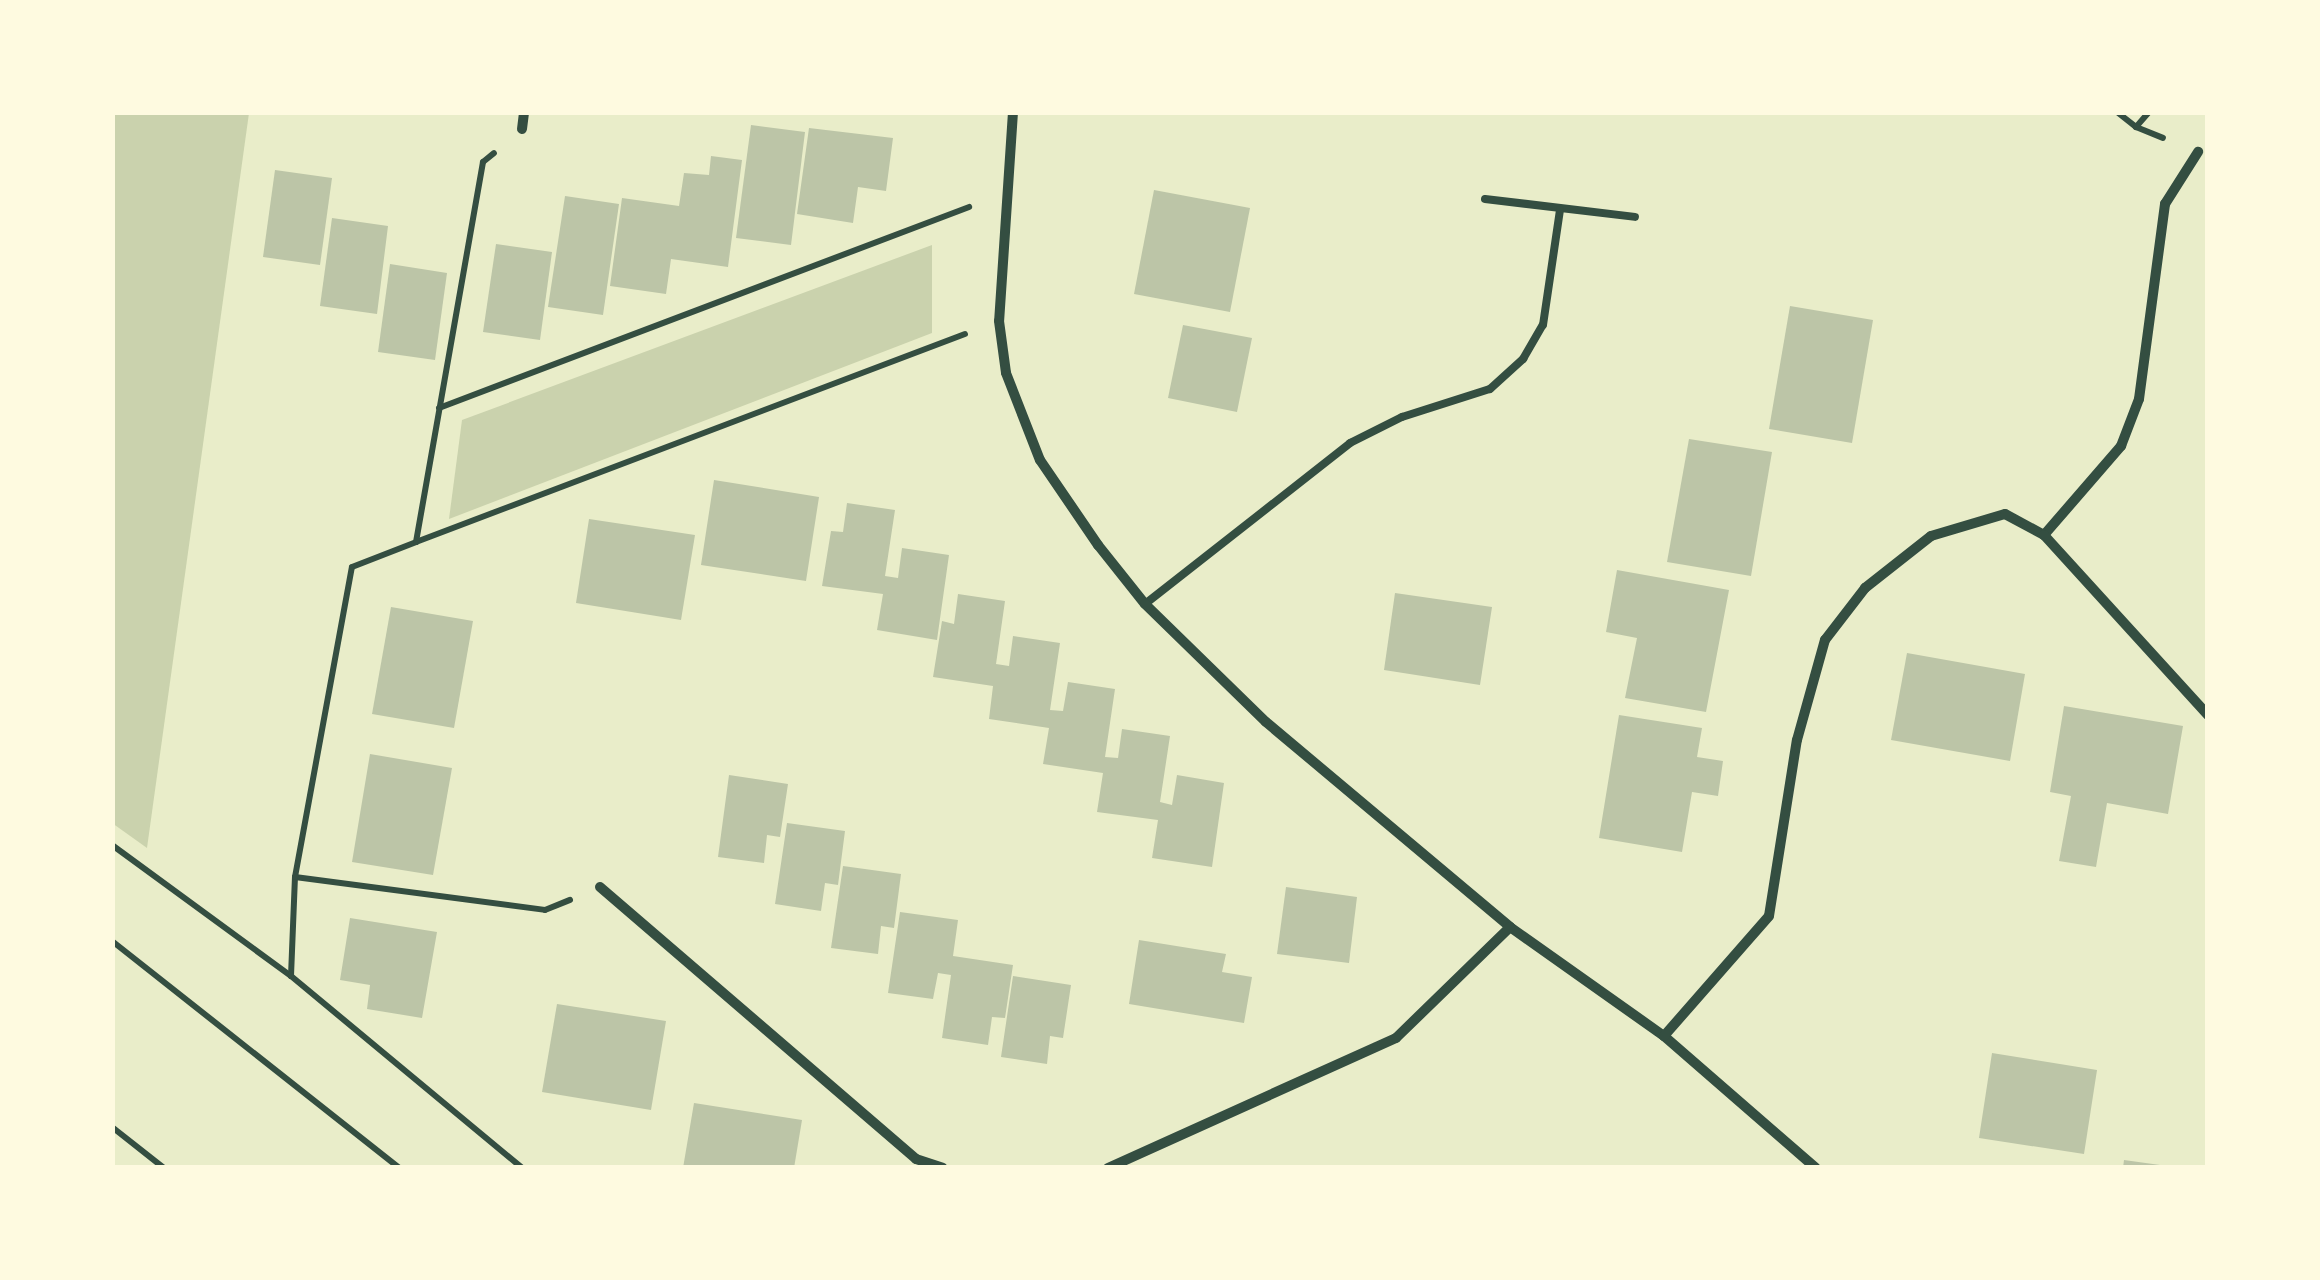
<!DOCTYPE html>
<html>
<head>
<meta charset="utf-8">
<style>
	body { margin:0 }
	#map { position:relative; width:2320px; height:1280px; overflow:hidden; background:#e9edc9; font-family:"Noto Sans",sans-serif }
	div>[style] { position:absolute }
	.green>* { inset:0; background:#cad2ad }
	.building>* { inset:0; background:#bcc5a7 }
	.path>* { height:6px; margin:-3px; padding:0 3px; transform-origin:3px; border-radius:3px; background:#344e41 }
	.service>* { height:8px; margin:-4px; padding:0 4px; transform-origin:4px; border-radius:4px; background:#344e41 }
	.minor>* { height:10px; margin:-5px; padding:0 5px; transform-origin:5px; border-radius:5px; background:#344e41 }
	span { translate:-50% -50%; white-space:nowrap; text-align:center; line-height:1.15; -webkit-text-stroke:8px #fefae0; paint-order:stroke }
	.frame { position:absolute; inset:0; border:115px solid #fefae0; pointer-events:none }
</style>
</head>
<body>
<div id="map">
	<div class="green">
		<div style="clip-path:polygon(113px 112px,249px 113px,147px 848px,112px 823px)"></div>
		<div style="clip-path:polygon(932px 245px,932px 333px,449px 519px,462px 420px)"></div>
	</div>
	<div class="building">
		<div style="clip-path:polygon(751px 125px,805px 132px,791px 245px,736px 238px)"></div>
		<div style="clip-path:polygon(809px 128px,893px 138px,886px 191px,858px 187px,853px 223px,797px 214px)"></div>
		<div style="clip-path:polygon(711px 156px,742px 160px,728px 267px,671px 259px,666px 294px,610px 286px,622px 198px,679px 206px,684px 173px,709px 175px)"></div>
		<div style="clip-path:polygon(275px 170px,332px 178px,320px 265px,263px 257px)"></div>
		<div style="clip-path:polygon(1154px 190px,1250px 208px,1230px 312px,1134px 294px)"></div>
		<div style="clip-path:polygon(565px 196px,619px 204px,603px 315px,548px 307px)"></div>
		<div style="clip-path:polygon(332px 218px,388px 226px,377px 314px,320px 306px)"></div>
		<div style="clip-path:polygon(496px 244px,552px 252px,540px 340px,483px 332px)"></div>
		<div style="clip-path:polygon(390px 264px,447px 273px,435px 360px,378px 352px)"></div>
		<div style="clip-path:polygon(1790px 306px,1873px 320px,1852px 443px,1769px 429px)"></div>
		<div style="clip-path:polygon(1183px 325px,1252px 338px,1237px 412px,1168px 398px)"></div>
		<div style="clip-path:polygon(1689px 439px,1772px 452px,1751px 576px,1667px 562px)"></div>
		<div style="clip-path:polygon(714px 480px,819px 497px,806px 581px,701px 565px)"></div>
		<div style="clip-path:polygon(847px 503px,895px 510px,885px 576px,898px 578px,902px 548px,949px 555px,937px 640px,877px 630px,883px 594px,822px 586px,831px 531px,843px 532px)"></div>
		<div style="clip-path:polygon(589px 519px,695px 535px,681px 620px,576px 603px)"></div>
		<div style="clip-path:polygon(1617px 570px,1729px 590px,1706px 712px,1625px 698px,1637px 638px,1606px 632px)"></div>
		<div style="clip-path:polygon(1395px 593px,1492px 607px,1480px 685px,1384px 670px)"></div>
		<div style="clip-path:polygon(958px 594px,1005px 601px,996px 664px,1009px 666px,1013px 636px,1060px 643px,1050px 710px,1063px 711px,1068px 682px,1115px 689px,1105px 757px,1118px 758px,1122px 729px,1170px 736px,1160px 802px,1172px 805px,1177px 775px,1224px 783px,1212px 867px,1152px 858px,1158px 820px,1097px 812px,1103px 773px,1043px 764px,1049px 728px,989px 719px,993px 686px,933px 677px,942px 621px,954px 624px)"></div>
		<div style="clip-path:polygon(391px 607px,473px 621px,454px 728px,372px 714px)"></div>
		<div style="clip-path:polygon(1907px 653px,2025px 674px,2010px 761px,1891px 740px)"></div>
		<div style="clip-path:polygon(2064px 706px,2183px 726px,2168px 814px,2107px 803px,2096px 867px,2059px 861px,2071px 796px,2050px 792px)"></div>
		<div style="clip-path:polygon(1619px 715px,1702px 728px,1697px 757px,1723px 761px,1718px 796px,1692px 792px,1682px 852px,1599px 838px)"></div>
		<div style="clip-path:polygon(370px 754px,452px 768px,433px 875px,352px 862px)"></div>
		<div style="clip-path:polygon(729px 775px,788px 784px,780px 837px,767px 835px,764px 863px,718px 857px)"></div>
		<div style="clip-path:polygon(787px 823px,845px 831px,838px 885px,825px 883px,821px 911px,775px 904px)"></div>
		<div style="clip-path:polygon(843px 866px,901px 874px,894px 928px,881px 926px,878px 954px,831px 948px)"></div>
		<div style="clip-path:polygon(1286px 887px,1357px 897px,1349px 963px,1277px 954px)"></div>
		<div style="clip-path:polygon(900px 912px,958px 920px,953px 956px,1013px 965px,1005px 1018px,992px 1017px,988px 1045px,942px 1038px,951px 975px,938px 973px,933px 999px,888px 993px)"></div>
		<div style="clip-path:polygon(350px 918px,437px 932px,422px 1018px,367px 1009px,370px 985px,340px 980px)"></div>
		<div style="clip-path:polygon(1139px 940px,1226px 954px,1222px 972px,1252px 977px,1244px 1023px,1129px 1004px)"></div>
		<div style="clip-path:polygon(1013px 976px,1071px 985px,1063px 1038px,1050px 1036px,1047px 1064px,1001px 1057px)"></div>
		<div style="clip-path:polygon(557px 1004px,666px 1021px,651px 1110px,542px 1092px)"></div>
		<div style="clip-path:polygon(1992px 1053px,2097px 1070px,2084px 1154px,1979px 1138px)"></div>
		<div style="clip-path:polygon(694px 1103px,802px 1120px,794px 1168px,683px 1168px)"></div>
		<div style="clip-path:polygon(2124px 1160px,2160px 1165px,2159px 1168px,2123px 1168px)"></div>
	</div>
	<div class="path">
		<div style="left:2117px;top:112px;width:24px;rotate:38deg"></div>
		<div style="left:2149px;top:112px;width:20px;rotate:131deg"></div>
		<div style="left:2136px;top:127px;width:29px;rotate:22deg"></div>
		<div style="left:439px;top:408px;width:567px;rotate:-20.77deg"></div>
		<div style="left:416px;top:542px;width:587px;rotate:-20.75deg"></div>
		<div style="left:112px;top:845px;width:222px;rotate:36.2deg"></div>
		<div style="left:291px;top:976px;width:300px;rotate:39.7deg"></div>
		<div style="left:295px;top:877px;width:252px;rotate:7.5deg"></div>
		<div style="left:545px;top:910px;width:27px;rotate:-22deg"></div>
		<div style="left:112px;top:941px;width:366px;rotate:38.3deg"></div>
		<div style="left:291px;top:976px;width:99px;rotate:-87.7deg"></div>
		<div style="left:295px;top:877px;width:315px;rotate:-79.6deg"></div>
		<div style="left:352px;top:567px;width:69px;rotate:-21.3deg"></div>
		<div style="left:416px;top:542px;width:386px;rotate:-80deg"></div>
		<div style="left:483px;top:162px;width:14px;rotate:-39deg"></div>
		<div style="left:112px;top:1127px;width:66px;rotate:38.3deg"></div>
	</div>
	<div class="service">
		<div style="left:1485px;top:199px;width:151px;rotate:6.8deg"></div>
		<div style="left:1145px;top:604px;width:261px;rotate:-38.1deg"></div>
		<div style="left:1350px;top:443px;width:58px;rotate:-26.6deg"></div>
		<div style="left:1402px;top:417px;width:92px;rotate:-17.7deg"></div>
		<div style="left:1490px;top:389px;width:45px;rotate:-42.3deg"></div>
		<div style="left:1523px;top:359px;width:39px;rotate:-60deg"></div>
		<div style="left:1543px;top:325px;width:116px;rotate:-81.6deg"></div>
	</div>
	<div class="minor">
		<div style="left:1013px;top:112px;width:209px;rotate:93.8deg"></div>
		<div style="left:999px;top:321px;width:52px;rotate:82.3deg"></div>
		<div style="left:1006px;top:373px;width:93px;rotate:68.7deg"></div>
		<div style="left:1040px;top:460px;width:103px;rotate:55.7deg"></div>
		<div style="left:1098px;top:545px;width:75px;rotate:51.5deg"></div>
		<div style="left:1145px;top:604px;width:169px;rotate:44.3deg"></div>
		<div style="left:1266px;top:722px;width:319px;rotate:40deg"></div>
		<div style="left:1510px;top:927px;width:189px;rotate:35.3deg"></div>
		<div style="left:1664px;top:1036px;width:201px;rotate:41deg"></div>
		<div style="left:522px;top:129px;width:17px;rotate:-83deg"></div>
		<div style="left:2044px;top:535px;width:118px;rotate:-49.1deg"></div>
		<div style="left:2121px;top:446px;width:50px;rotate:-69deg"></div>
		<div style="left:2139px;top:399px;width:197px;rotate:-82.4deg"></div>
		<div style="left:2165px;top:204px;width:62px;rotate:-57.6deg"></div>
		<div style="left:600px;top:887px;width:417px;rotate:40.7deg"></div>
		<div style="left:916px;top:1159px;width:28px;rotate:18deg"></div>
		<div style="left:1664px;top:1036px;width:159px;rotate:-48.8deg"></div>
		<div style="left:1769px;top:916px;width:178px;rotate:-81deg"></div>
		<div style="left:1797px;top:740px;width:104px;rotate:-74.4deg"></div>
		<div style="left:1825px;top:640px;width:66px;rotate:-52.4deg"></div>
		<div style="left:1865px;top:588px;width:84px;rotate:-38.2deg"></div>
		<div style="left:1931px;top:536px;width:77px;rotate:-16.6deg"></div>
		<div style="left:2005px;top:514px;width:44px;rotate:28.3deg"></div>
		<div style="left:2044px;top:535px;width:244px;rotate:47.7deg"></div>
		<div style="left:1108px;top:1168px;width:316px;rotate:-24.3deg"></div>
		<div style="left:1396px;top:1038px;width:159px;rotate:-44.2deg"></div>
	</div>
	<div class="frame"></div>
</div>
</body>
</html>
